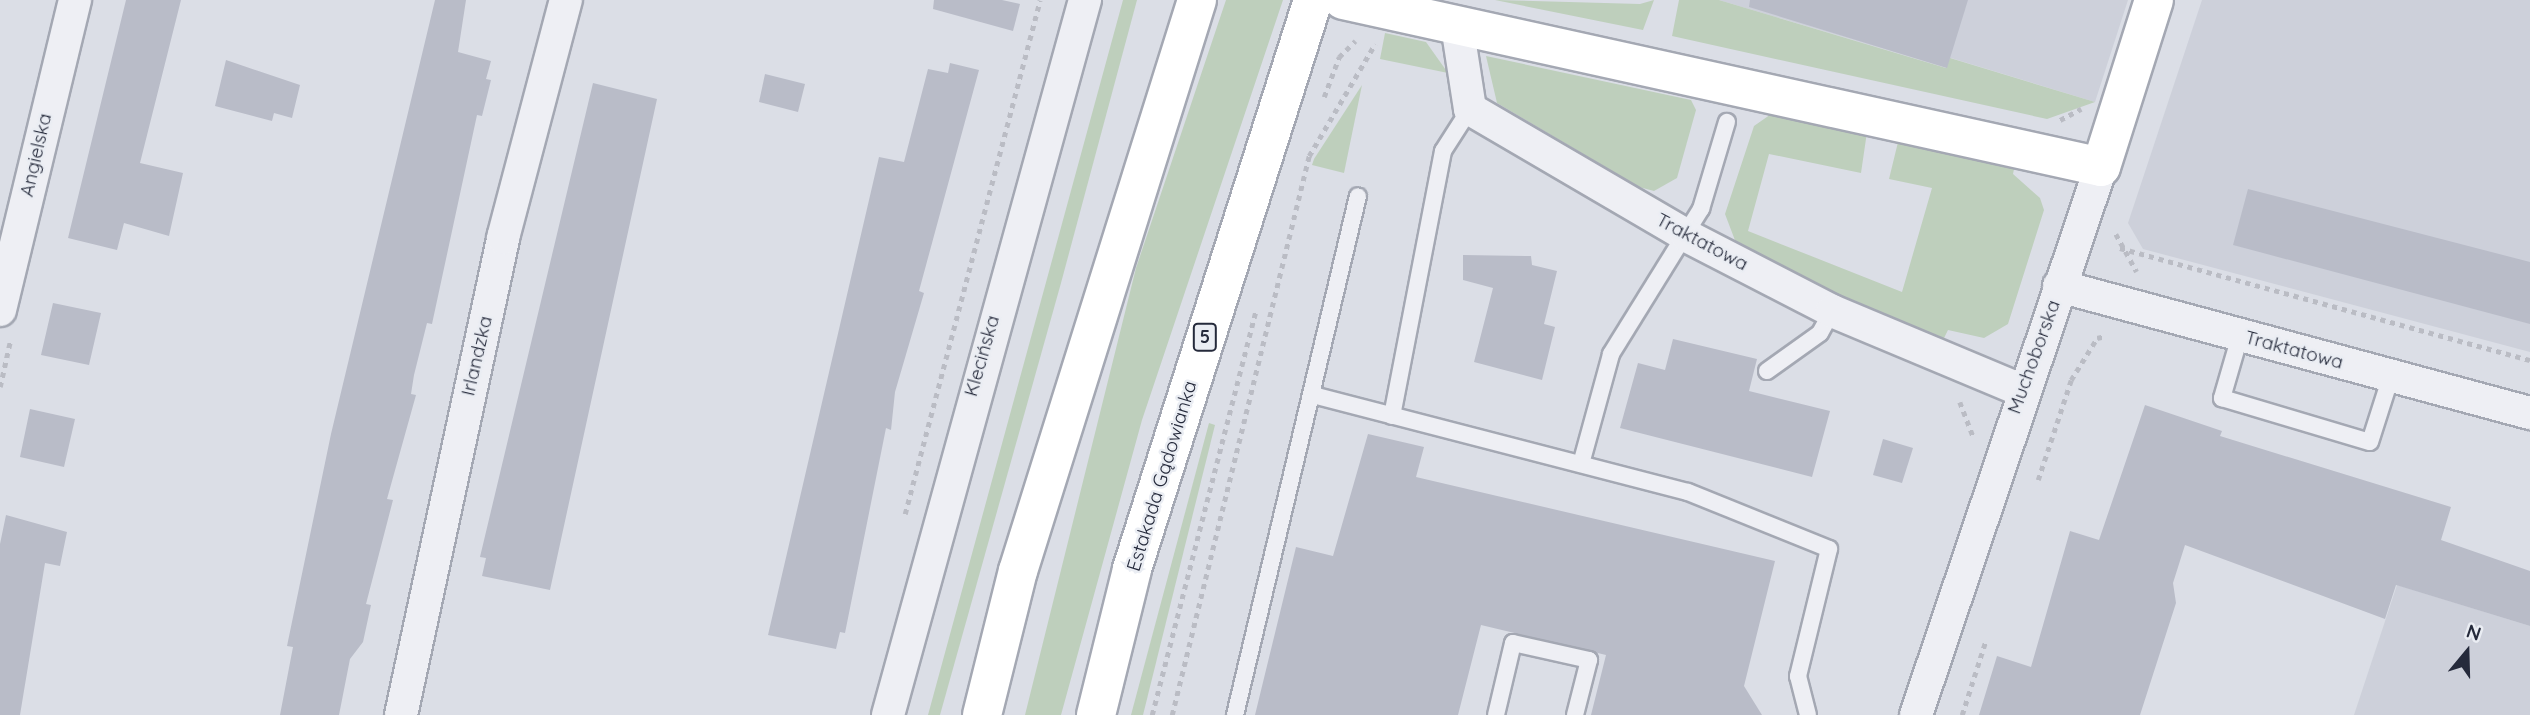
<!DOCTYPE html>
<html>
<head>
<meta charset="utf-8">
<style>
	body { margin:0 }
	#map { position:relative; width:2530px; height:715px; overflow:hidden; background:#dbdee6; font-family:Quicksand,sans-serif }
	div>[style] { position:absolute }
	.built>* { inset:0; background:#cdd0da }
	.green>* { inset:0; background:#becfbc }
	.building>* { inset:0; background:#b9bcc8 }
	.path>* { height:4.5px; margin-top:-2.25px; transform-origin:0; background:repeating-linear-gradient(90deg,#babcc4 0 5px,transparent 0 10px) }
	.roads { filter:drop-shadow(2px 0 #a4a8b3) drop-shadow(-2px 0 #a4a8b3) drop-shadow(0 2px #a4a8b3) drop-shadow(0 -2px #a4a8b3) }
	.service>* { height:16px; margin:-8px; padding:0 8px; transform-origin:8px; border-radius:8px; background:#eeeff4 }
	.minor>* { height:32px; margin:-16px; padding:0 16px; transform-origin:16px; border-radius:16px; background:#eeeff4 }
	.secondary>* { height:38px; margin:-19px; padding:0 19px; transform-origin:19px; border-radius:19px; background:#fff }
	.primary>* { height:38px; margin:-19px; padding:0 19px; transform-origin:19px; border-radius:19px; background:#fff }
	span { translate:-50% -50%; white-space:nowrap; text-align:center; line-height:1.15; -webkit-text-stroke:5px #eaedf3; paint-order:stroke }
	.shield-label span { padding:2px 5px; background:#eaedf3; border:2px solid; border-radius:5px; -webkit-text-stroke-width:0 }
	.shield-label { font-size:18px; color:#252a3b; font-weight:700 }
	.street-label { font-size:19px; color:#252a3b }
	.north { position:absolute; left:2432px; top:617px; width:70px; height:70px; -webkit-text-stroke:5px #eaedf3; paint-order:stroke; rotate:19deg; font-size:19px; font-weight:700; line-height:28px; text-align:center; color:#252a3b }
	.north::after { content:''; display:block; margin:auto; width:24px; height:32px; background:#252a3b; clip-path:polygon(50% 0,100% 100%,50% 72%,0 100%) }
</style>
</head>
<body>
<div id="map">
	<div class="built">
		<div style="clip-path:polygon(1719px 0,2128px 0,2095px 102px,1951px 58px,1947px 68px)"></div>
		<div style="clip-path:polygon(2202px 0,2530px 0,2530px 352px,2143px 249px,2128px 223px)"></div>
		<div style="clip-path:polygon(2397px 585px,2530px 626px,2530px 715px,2354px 715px)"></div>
	</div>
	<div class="green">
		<div style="clip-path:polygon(1123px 0,1137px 0,1061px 283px,940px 715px,928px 715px)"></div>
		<div style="clip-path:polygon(1226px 0,1283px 0,1142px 420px,1061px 715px,1025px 715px,1136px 268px)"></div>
		<div style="clip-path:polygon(1495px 0,1640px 4px,1654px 0,1643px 30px)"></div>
		<div style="clip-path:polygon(1679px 0,1719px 0,1946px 68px,1950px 58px,2095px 102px,2047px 119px,1672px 36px)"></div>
		<div style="clip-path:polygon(1385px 33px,1426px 42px,1448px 73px,1380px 59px)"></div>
		<div style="clip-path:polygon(1486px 56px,1691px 100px,1696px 110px,1677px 178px,1654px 191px,1639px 187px,1497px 103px)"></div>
		<div style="clip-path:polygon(1362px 85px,1344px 173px,1312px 165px,1314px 159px)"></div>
		<div style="clip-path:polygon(1774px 112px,1867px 132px,1861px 173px,1769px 154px,1748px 231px,1902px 292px,1932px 188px,1889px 179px,1899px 138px,2015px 164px,2013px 174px,2040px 198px,2044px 210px,2008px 324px,1984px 338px,1948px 330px,1943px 340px,1852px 304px,1736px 243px,1725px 214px,1754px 126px)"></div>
		<div style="clip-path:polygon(1209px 423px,1215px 425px,1143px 715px,1131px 715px)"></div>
	</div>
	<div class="building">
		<div style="clip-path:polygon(126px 0,181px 0,140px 163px,183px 173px,169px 236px,124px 223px,117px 250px,68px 238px)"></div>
		<div style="clip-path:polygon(435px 0,466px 0,458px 52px,491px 61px,486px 79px,491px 80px,482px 116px,477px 115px,432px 324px,427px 323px,414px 375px,411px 394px,416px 395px,387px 499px,393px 500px,366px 604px,371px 605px,363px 642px,350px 659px,339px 715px,280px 715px,293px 647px,287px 646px,331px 434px)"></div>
		<div style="clip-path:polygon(934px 0,1002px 0,1020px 4px,1013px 31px,933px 9px)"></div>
		<div style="clip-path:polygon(1750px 0,1968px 0,1947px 68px,1749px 7px)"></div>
		<div style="clip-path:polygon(226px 60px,300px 85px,292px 118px,274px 113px,272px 121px,215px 106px)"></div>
		<div style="clip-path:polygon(950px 63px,979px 70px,919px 291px,924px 293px,895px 392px,891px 430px,886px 428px,845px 633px,840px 632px,836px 649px,768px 635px,879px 157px,904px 162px,928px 69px,948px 73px)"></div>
		<div style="clip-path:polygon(765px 74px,805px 84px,798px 112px,759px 102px)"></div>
		<div style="clip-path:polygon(593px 83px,657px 99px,550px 590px,482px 576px,486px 558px,480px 557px)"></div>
		<div style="clip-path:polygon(2248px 189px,2530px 262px,2530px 324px,2233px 245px)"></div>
		<div style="clip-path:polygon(1463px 255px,1531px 256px,1532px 265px,1557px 271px,1544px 324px,1555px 327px,1542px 380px,1474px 362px,1493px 288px,1463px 280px)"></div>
		<div style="clip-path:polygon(53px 303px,101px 313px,89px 365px,41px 355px)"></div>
		<div style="clip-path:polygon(1673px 339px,1757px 359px,1749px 391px,1830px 411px,1812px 477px,1620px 428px,1638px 363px,1665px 370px)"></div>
		<div style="clip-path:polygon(2145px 405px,2222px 431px,2220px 436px,2451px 507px,2441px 540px,2530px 571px,2530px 626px,2396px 585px,2385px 619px,2185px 545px,2173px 583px,2176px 603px,2140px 715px,1979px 715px,1997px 656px,2031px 667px,2070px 531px,2099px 540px)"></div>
		<div style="clip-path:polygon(30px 409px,75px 419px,64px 467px,20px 457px)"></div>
		<div style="clip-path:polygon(1368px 434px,1424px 447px,1416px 477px,1775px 561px,1744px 686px,1762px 715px,1591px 715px,1606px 655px,1481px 625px,1458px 715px,1255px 715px,1296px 547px,1333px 556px)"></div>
		<div style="clip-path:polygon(1883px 439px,1913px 448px,1902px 483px,1873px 475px)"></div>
		<div style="clip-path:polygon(6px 515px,67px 532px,60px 566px,45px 563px,20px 715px,0 715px,0 544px)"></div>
	</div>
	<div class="path">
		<div style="left:1324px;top:97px;width:43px;rotate:-69.4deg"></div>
		<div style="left:1339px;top:57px;width:23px;rotate:-45deg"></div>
		<div style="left:2060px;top:120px;width:24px;rotate:-28deg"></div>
		<div style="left:2116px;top:234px;width:43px;rotate:61.1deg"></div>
		<div style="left:2120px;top:248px;width:425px;rotate:15.3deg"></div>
		<div style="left:0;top:387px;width:46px;rotate:-77.5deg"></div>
		<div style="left:1960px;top:402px;width:36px;rotate:69deg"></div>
		<div style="left:2038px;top:480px;width:105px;rotate:-71.7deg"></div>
		<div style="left:2071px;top:380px;width:49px;rotate:-58.2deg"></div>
		<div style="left:2097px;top:338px;width:9px;rotate:-13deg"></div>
		<div style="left:905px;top:514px;width:531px;rotate:-75.28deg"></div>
		<div style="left:1152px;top:715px;width:417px;rotate:-75.6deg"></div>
		<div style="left:1172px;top:715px;width:576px;rotate:-76.23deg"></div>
		<div style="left:1309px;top:156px;width:130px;rotate:-59.5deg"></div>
		<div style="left:1962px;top:715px;width:79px;rotate:-72.3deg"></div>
	</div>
	<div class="roads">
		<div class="service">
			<div style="left:2240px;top:336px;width:65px;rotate:106.2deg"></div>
			<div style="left:2222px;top:398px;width:154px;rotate:16.6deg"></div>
			<div style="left:2370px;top:442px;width:69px;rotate:-72.3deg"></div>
			<div style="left:1767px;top:371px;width:65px;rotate:-35.6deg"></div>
			<div style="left:1820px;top:333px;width:25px;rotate:-61deg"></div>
			<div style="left:1313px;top:395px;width:387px;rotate:14.5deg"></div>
			<div style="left:1688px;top:492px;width:152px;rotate:22deg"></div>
			<div style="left:1829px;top:549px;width:131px;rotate:103.7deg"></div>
			<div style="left:1798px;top:676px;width:40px;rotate:75.6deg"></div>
			<div style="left:1392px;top:416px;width:270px;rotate:-79.1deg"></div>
			<div style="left:1443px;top:151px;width:50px;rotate:-57.3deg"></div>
			<div style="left:1581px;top:464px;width:114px;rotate:-74.7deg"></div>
			<div style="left:1611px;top:354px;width:171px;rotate:-58.2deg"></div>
			<div style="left:1701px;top:209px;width:91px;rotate:-73.4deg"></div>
			<div style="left:1235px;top:715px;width:533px;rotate:-76.67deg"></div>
			<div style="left:1496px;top:715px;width:74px;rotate:-76.7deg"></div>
			<div style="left:1513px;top:643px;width:78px;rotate:12.6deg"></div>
			<div style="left:1589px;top:660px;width:57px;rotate:104.3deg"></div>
		</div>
		<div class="minor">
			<div style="left:1457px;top:25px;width:85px;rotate:81.2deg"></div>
			<div style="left:1470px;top:109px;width:251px;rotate:30.3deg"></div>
			<div style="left:1687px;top:236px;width:163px;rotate:27.3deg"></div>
			<div style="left:1832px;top:311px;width:205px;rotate:22.7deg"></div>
			<div style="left:2059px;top:286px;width:488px;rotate:15.1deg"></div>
			<div style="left:0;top:310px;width:319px;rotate:-76.4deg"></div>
			<div style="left:401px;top:715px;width:488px;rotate:-77.9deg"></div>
			<div style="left:503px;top:238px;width:246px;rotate:-75.2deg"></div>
			<div style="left:888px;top:715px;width:742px;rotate:-74.6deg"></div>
			<div style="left:1916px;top:715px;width:578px;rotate:-71.35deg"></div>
		</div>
		<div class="secondary">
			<div style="left:1343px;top:0;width:776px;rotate:12.42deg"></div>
			<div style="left:2101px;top:167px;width:175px;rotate:-72.4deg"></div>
		</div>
		<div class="primary">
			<div style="left:982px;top:715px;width:148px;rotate:-76deg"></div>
			<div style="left:1018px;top:571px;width:598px;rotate:-72.59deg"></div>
			<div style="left:1096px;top:715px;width:150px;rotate:-76.1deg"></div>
			<div style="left:1132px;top:569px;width:597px;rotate:-72.35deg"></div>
		</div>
	</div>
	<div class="shield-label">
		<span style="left:1205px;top:337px">5</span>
	</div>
	<div class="street-label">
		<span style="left:36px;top:155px;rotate:-77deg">Angielska</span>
		<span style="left:1702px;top:242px;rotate:28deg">Traktatowa</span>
		<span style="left:2294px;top:350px;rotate:15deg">Traktatowa</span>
		<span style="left:477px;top:356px;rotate:-77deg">Irlandzka</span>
		<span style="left:982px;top:356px;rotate:-74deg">Klecińska</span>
		<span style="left:2034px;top:357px;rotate:-70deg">Muchoborska</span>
		<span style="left:1162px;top:476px;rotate:-73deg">Estakada Gądowianka</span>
	</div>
	<div class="north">N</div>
</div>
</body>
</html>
